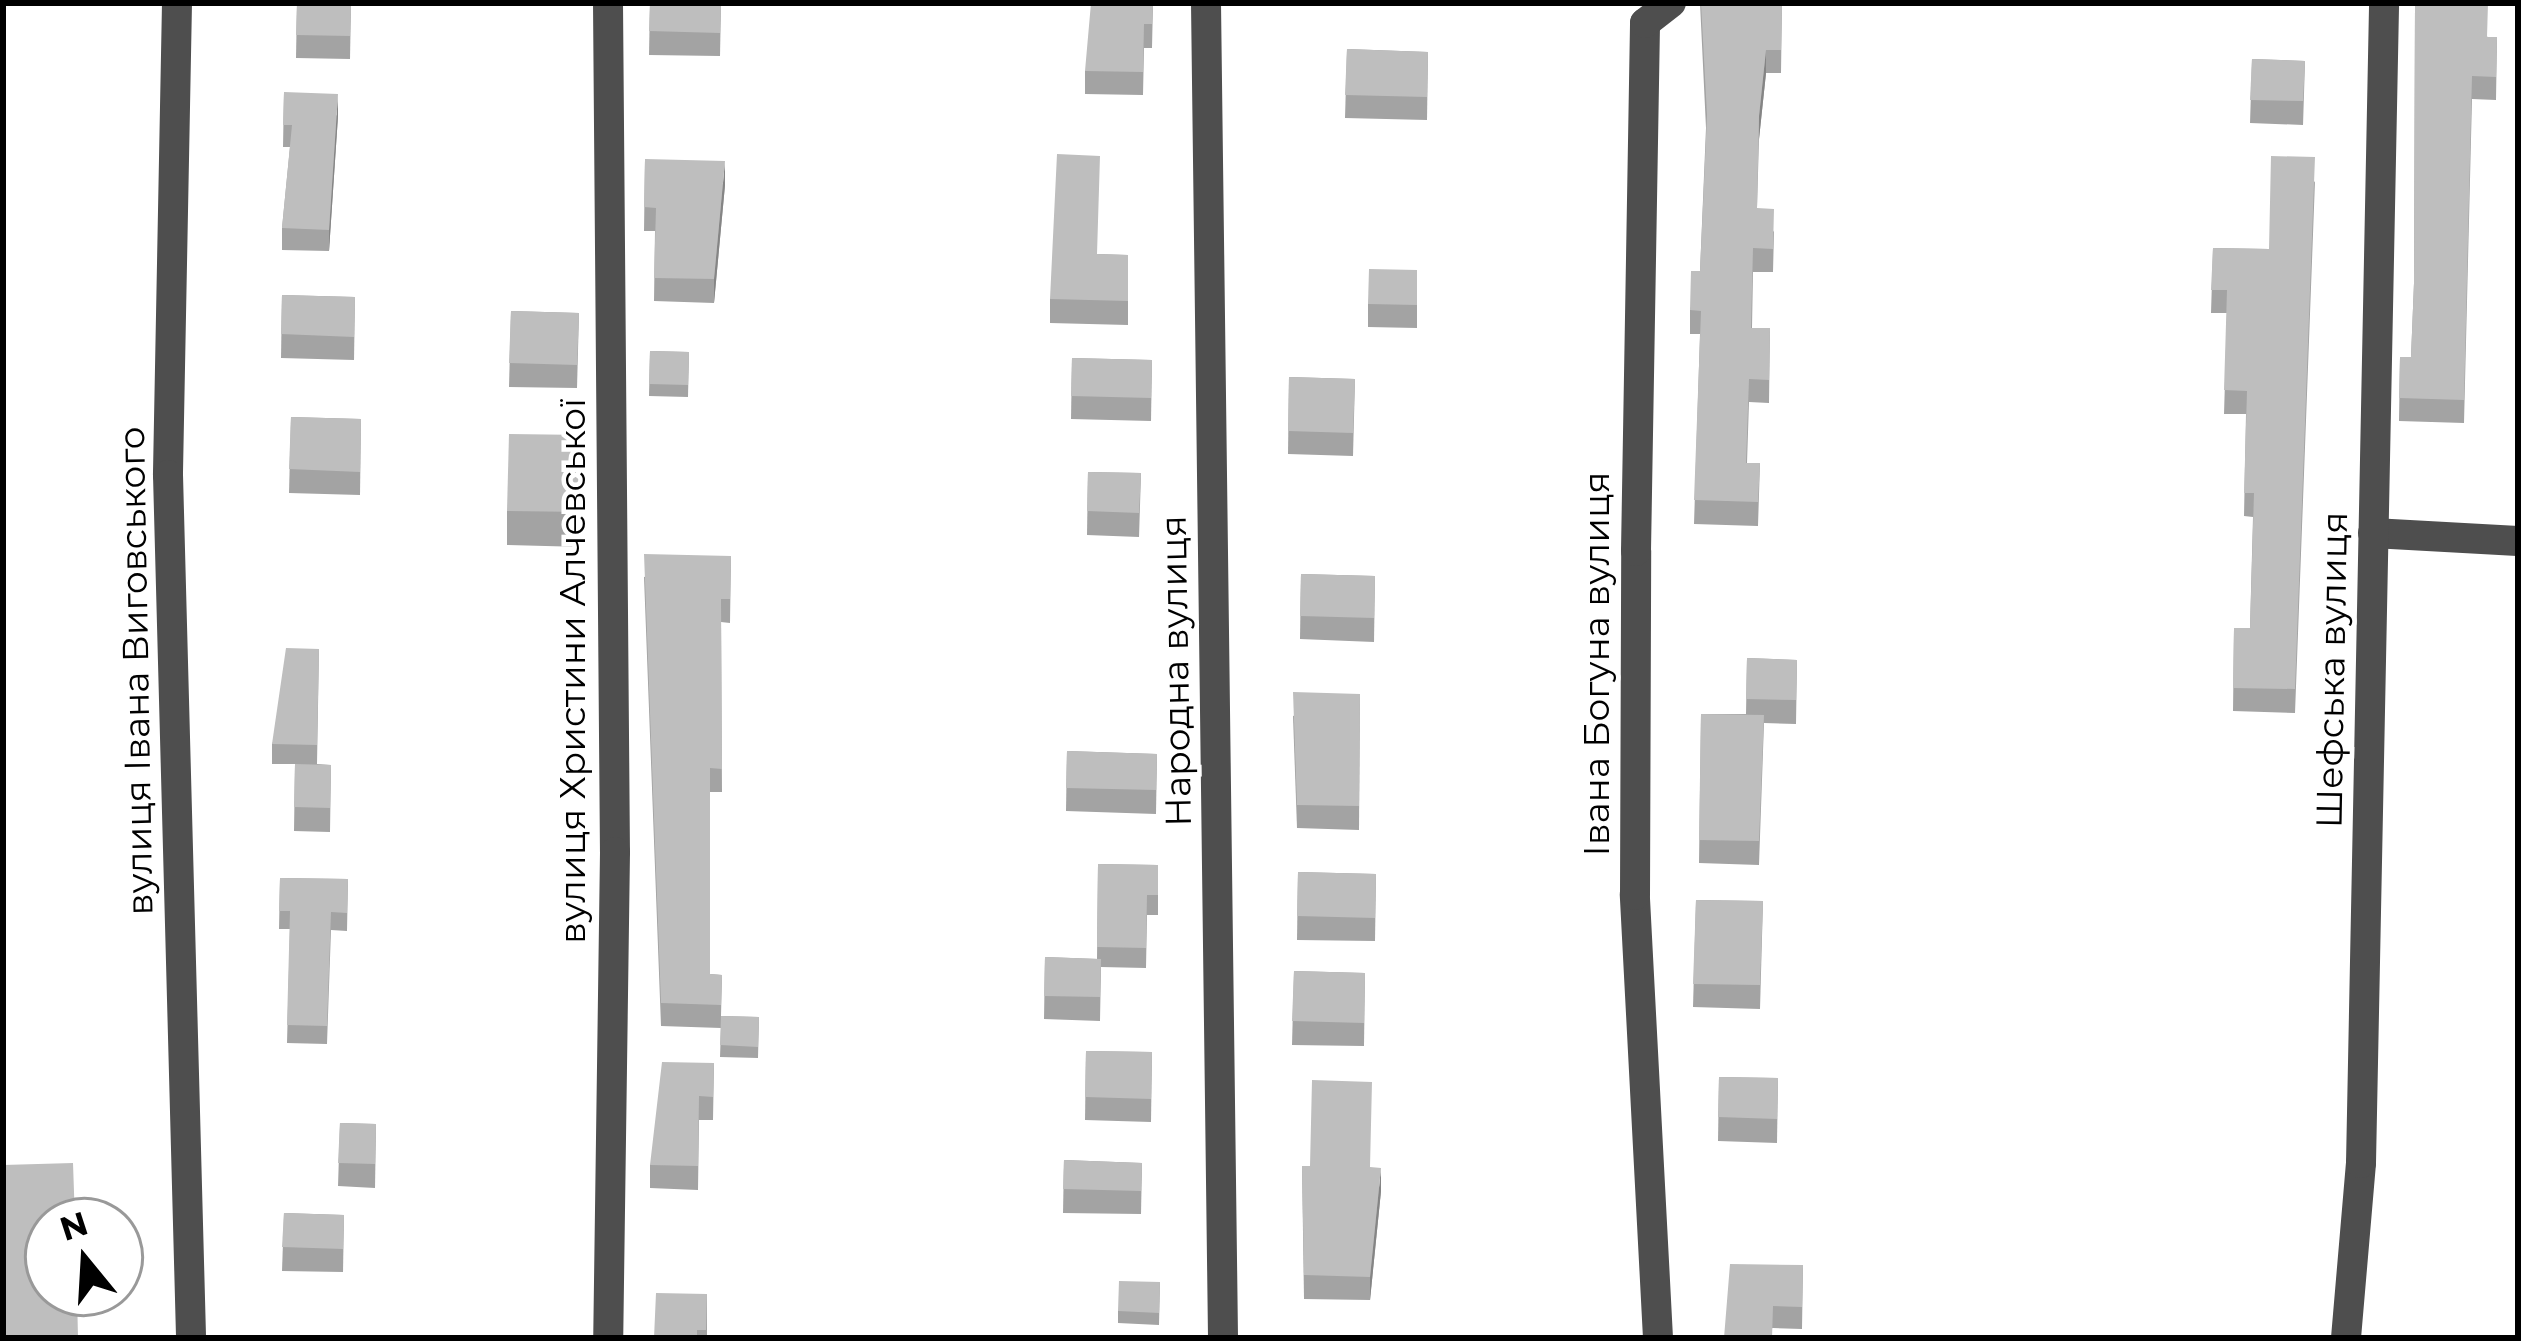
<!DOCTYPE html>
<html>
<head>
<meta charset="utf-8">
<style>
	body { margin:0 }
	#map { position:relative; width:2521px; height:1341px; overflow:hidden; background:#fff; font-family:Montserrat,sans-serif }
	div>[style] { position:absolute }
	.minor>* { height:30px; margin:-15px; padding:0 15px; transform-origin:15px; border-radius:15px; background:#4e4e4e }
	.wall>* { inset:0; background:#a3a3a3 }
	.shaded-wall>* { inset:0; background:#858585 }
	.building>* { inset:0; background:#bebebe }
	span { translate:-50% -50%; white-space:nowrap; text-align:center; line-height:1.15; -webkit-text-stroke:9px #fff; paint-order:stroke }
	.street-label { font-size:36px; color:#000 }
	.frame { position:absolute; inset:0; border:6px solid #000; pointer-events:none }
	.north { position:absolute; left:24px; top:1197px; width:120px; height:120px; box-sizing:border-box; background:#fff; border:3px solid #999; border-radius:50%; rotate:342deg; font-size:33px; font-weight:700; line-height:48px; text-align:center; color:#000 }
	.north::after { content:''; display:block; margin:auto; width:42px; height:54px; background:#000; clip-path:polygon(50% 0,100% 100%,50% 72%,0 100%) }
</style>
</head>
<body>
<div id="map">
	<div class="minor">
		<div style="left:177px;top:3px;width:472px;rotate:91.1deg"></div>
		<div style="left:168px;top:475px;width:863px;rotate:88.47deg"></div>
		<div style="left:608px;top:3px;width:849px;rotate:89.53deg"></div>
		<div style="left:615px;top:852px;width:486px;rotate:90.8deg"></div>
		<div style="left:1206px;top:3px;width:1335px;rotate:89.27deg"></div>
		<div style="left:2373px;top:533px;width:145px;rotate:3.2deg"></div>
		<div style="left:1658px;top:1338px;width:444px;rotate:-93deg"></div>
		<div style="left:1635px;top:895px;width:344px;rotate:-89.8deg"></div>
		<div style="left:1636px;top:551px;width:528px;rotate:-89.02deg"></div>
		<div style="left:1645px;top:23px;width:33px;rotate:-38deg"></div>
		<div style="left:2346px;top:1338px;width:176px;rotate:-85.1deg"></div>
		<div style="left:2361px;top:1163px;width:1160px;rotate:-88.86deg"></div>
	</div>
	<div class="wall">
		<div style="clip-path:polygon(297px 3px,351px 3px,350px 59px,296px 58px)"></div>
		<div style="clip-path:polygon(650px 3px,721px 3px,720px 56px,649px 55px)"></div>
		<div style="clip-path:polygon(1153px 3px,1152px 48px,1144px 48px,1143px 95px,1085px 94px,1085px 71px)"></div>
		<div style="clip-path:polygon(1700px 3px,1782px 3px,1781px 73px,1766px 73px,1759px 139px,1757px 208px,1774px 232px,1773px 272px,1753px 272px,1752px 328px,1770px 328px,1769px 403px,1749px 402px,1747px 463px,1760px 463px,1758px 526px,1694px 524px,1700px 334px,1690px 334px,1690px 310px,1700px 271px,1706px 128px)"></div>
		<div style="clip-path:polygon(2415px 3px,2488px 37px,2497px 37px,2496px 100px,2472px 99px,2464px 423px,2399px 421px,2400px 357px,2411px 357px,2414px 283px)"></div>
		<div style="clip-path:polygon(1347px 49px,1428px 52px,1427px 120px,1345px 118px)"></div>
		<div style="clip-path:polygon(2252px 59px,2305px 61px,2303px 125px,2250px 123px)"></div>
		<div style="clip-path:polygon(284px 92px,338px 116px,329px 251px,282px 250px,282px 228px,290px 147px,283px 147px)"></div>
		<div style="clip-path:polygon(645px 159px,725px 185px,714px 303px,654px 301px,655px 231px,644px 231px)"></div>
		<div style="clip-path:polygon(2315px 181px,2295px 713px,2233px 711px,2234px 628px,2250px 628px,2253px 517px,2244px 516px,2246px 414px,2224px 414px,2227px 313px,2211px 313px,2213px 248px,2269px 249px)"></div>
		<div style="clip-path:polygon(1097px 254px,1128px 255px,1128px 325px,1050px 323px,1050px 299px)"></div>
		<div style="clip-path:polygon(1417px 270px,1417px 328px,1368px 327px,1368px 304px)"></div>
		<div style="clip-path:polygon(282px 295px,355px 297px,354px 360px,281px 358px)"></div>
		<div style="clip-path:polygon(511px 311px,579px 313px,577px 388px,509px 387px)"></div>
		<div style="clip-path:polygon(650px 351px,689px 352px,688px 397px,649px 396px)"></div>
		<div style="clip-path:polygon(1072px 358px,1152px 360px,1151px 421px,1071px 419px)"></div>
		<div style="clip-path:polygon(1289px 377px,1355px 379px,1353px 456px,1288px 454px)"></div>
		<div style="clip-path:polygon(291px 417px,361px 419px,360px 495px,289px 493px)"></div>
		<div style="clip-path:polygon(585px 469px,583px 547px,507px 545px,507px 511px)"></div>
		<div style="clip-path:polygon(1088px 472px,1141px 473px,1139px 537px,1087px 535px)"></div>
		<div style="clip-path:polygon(731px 556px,730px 623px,721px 622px,722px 792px,710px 792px,710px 974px,722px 975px,721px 1016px,759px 1017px,758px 1058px,720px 1057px,721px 1028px,661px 1026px,644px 577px)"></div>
		<div style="clip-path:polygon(1301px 574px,1375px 576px,1374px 642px,1300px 639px)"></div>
		<div style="clip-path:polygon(319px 649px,317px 764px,331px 765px,330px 832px,294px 831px,295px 764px,272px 764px,272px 744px)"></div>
		<div style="clip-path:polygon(1747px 658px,1797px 660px,1796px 724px,1764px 723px,1759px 865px,1699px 863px,1701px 714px,1746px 714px)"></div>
		<div style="clip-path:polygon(1360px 694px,1359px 830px,1297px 828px,1293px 716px)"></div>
		<div style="clip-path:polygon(1067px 751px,1157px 754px,1156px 814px,1066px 811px)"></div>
		<div style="clip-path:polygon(1098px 864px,1158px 865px,1158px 915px,1147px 915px,1146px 968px,1101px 967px,1100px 1021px,1044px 1019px,1045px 957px,1097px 959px)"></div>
		<div style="clip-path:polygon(1298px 872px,1376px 874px,1375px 941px,1297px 940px)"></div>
		<div style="clip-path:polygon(280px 878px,348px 879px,347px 931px,331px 930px,327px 1044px,287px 1043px,290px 929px,279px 929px)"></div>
		<div style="clip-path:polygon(1696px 900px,1763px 901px,1760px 1009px,1693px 1007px)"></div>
		<div style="clip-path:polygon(1294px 971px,1365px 973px,1364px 1046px,1292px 1045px)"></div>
		<div style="clip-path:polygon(1086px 1051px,1152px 1052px,1151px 1122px,1085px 1120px)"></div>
		<div style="clip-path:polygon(714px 1063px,713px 1120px,699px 1120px,698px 1190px,650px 1188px,650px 1165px)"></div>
		<div style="clip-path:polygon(1719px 1077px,1778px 1078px,1777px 1143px,1718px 1141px)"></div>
		<div style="clip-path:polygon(340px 1123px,376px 1124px,375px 1188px,338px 1186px)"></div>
		<div style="clip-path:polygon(1064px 1160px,1142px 1163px,1141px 1214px,1063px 1213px)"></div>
		<div style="clip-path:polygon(1302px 1166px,1370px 1167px,1381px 1191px,1370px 1300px,1304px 1299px)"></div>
		<div style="clip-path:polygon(284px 1213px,344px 1215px,343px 1272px,282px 1271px)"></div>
		<div style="clip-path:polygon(1803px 1265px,1802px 1329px,1773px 1328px,1724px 1338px)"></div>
		<div style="clip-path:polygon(1160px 1282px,1159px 1325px,1118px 1323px,1118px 1311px)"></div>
		<div style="clip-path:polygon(707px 1294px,707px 1338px,654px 1338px)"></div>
	</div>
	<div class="shaded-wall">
		<div style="clip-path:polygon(1766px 50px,1766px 73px,1759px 139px,1759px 116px)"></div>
		<div style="clip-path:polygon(338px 94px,338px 116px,329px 251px,329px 230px)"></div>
		<div style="clip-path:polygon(725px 161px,725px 185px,714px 303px,714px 279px)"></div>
		<div style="clip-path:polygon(1381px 1168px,1381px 1191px,1370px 1300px,1370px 1277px)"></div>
	</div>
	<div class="building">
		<div style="clip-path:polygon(297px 3px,351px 3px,350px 36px,296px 35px)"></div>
		<div style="clip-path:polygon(650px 3px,721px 3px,720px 33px,649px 31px)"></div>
		<div style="clip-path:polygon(1091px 3px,1153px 3px,1152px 24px,1144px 24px,1143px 72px,1085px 71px)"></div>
		<div style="clip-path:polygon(1701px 3px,1782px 3px,1781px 50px,1766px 50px,1759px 116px,1757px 208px,1774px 209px,1773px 249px,1753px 248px,1751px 328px,1770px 328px,1769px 380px,1749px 379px,1746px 463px,1760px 463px,1758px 502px,1694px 500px,1701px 311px,1690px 310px,1691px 271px,1700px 271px,1707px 115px)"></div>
		<div style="clip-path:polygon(2415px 3px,2488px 3px,2487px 37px,2497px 37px,2496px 77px,2472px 76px,2464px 400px,2399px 398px,2400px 357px,2411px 357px,2414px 283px)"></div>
		<div style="clip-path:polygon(1347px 49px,1428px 52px,1427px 97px,1345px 95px)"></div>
		<div style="clip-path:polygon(2252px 59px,2305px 61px,2303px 101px,2250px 100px)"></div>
		<div style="clip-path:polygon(284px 92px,338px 94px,329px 230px,282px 228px,292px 125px,283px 125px)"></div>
		<div style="clip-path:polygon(1057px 154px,1100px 156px,1097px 254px,1128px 255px,1128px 301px,1050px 299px)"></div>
		<div style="clip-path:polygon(2271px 156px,2315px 157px,2295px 689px,2233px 688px,2234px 628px,2250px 628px,2254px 493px,2244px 493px,2247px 391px,2224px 390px,2227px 290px,2211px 290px,2213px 248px,2269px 249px)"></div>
		<div style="clip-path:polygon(645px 159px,725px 161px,714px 279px,654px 278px,656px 208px,644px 207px)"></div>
		<div style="clip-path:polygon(1369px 269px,1417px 270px,1417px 305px,1368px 304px)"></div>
		<div style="clip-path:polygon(282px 295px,355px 297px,354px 337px,281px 334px)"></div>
		<div style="clip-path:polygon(511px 311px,579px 313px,577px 365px,509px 363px)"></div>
		<div style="clip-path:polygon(650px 351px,689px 352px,688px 385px,649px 384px)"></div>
		<div style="clip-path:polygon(1072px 358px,1152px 360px,1151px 398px,1071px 396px)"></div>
		<div style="clip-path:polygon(1289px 377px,1355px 379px,1353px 433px,1288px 431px)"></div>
		<div style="clip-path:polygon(291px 417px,361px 419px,360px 472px,289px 469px)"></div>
		<div style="clip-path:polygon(509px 434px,585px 435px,583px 512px,507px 511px)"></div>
		<div style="clip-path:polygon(1088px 472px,1141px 473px,1139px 513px,1087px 511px)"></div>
		<div style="clip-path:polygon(644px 554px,731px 556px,730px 599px,721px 599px,722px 769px,710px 768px,710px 974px,722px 975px,721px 1005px,661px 1003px)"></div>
		<div style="clip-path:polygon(1301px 574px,1375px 576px,1374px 618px,1300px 616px)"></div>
		<div style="clip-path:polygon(286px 648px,319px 649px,317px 745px,272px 744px)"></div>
		<div style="clip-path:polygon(1747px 658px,1797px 660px,1796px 700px,1746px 699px)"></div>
		<div style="clip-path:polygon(1293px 692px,1360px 694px,1359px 806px,1297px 805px)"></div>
		<div style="clip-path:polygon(1701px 714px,1764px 715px,1759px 841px,1699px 840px)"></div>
		<div style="clip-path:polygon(1067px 751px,1157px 754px,1156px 790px,1066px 788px)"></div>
		<div style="clip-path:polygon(295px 764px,331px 765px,330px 808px,294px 807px)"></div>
		<div style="clip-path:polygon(1098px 864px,1158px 865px,1158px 895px,1147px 895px,1146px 948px,1097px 947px)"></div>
		<div style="clip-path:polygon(1298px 872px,1376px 874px,1375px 918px,1297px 916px)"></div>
		<div style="clip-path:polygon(280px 878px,348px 879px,347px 913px,331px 912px,327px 1026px,287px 1025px,290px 911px,279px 911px)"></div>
		<div style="clip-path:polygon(1696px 900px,1763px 901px,1760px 985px,1693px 984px)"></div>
		<div style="clip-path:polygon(1045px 957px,1101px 959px,1100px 997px,1044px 996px)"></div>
		<div style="clip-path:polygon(1294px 971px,1365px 973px,1364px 1023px,1292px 1021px)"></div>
		<div style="clip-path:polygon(721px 1016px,759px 1017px,758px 1047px,720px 1045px)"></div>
		<div style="clip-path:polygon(1086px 1051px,1152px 1052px,1151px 1099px,1085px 1097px)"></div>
		<div style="clip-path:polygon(662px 1062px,714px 1063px,713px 1097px,699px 1096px,698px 1166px,650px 1165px)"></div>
		<div style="clip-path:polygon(1719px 1077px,1778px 1078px,1777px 1119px,1718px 1117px)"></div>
		<div style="clip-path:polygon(1312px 1080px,1372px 1082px,1370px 1167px,1381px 1168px,1370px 1277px,1304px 1275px,1302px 1166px,1310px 1166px)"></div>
		<div style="clip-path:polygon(340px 1123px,376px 1124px,375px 1164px,338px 1163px)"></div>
		<div style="clip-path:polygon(1064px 1160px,1142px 1163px,1141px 1191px,1063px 1189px)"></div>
		<div style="clip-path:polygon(73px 1163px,75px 1221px,48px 1221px,48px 1293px,77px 1293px,78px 1338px,3px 1338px,3px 1165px)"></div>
		<div style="clip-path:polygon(284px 1213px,344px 1215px,343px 1249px,282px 1247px)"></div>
		<div style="clip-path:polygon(1730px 1264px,1803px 1265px,1802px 1307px,1773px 1306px,1772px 1338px,1724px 1338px)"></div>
		<div style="clip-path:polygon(1119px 1281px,1160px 1282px,1159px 1313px,1118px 1311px)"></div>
		<div style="clip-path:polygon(656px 1293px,707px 1294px,706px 1330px,697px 1330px,697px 1338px,654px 1338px)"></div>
	</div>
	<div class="street-label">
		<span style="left:1597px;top:664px;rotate:-90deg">Івана Богуна вулиця</span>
		<span style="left:2332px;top:670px;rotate:-89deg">Шефська вулиця</span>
		<span style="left:136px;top:671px;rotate:-91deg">вулиця Івана Виговського</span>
		<span style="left:573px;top:671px;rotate:-90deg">вулиця Христини Алчевської</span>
		<span style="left:1176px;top:671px;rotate:-91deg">Народна вулиця</span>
	</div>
	<div class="frame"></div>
	<div class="north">N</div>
</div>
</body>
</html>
